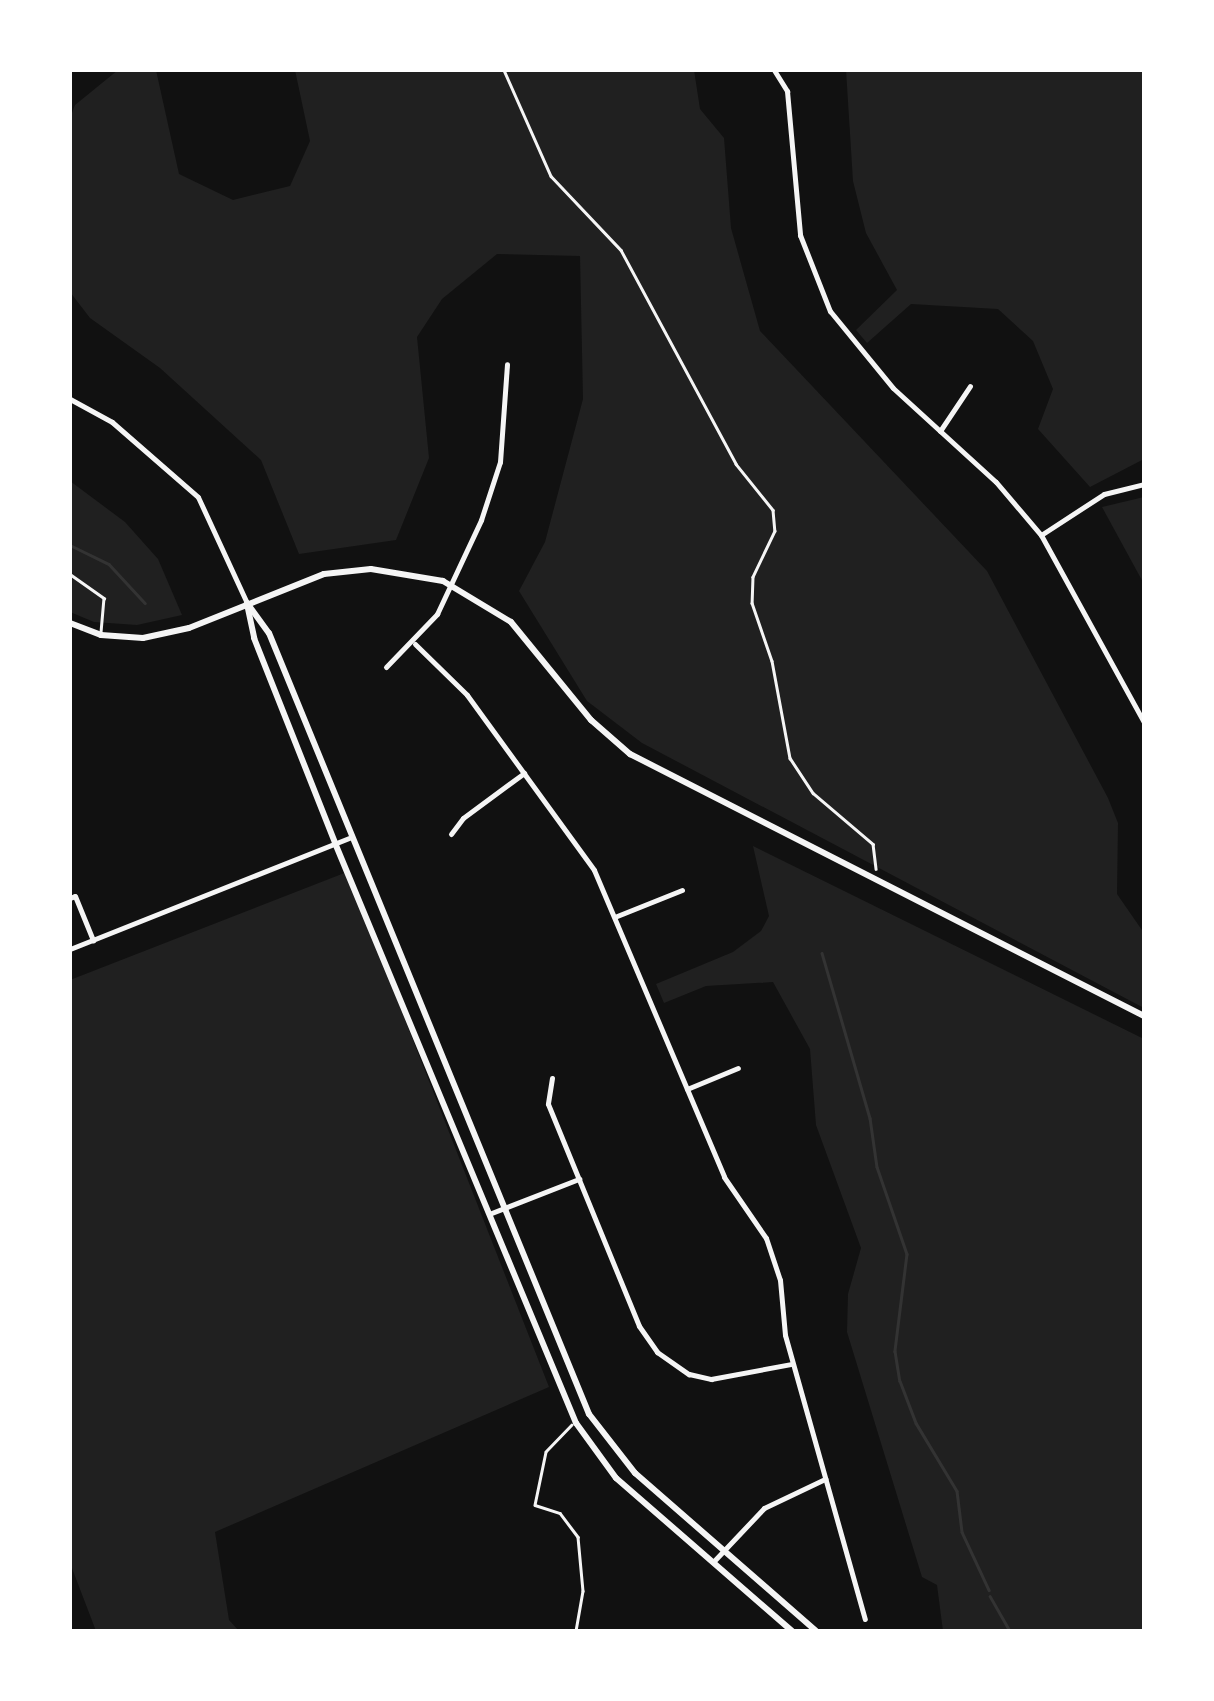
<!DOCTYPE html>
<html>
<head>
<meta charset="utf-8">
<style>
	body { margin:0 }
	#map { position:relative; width:1214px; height:1701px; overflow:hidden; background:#111; font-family:"DejaVu Sans",sans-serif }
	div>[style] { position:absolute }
	.green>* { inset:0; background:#202020 }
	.stream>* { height:2.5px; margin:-1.25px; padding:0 1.25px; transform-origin:1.25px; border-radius:1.25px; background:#333 }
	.path>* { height:2.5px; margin:-1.25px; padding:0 1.25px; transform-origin:1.25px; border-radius:1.25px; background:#f5f5f5 }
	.service>* { height:2.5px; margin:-1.25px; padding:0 1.25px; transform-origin:1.25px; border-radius:1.25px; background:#f5f5f5 }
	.minor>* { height:5px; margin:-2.5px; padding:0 2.5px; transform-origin:2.5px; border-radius:2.5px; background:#f5f5f5 }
	.tertiary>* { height:6px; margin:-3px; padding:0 3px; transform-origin:3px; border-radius:3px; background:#f5f5f5 }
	span { translate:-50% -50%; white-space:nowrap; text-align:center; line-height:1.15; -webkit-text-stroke:8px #fff; paint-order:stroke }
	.frame { position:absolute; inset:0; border:72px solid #fff; pointer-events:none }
</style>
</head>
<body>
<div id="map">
	<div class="green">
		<div style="clip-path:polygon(118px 70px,156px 70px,179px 174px,233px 200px,290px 186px,310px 141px,295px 70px,694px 70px,700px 109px,724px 138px,731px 228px,760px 331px,987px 571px,1108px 798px,1118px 823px,1117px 894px,1144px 933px,1144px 1008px,642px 743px,587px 701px,519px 591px,545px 542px,583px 399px,580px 256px,497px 254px,442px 299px,417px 337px,429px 458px,396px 540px,299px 554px,261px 460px,160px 368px,90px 318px,70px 292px,70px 118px,75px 105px)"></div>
		<div style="clip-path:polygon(846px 70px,1144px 70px,1144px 459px,1090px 487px,1038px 429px,1053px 389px,1033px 341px,998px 309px,911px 304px,867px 343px,856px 330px,897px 290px,866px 233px,853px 181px)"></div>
		<div style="clip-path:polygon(70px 481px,125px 522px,158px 559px,182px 615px,137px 625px,94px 622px,70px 612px)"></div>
		<div style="clip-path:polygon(1144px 497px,1144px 584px,1102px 507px)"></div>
		<div style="clip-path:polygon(753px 846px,1144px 1039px,1144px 1631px,943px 1631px,937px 1585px,922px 1577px,847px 1332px,848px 1294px,861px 1248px,816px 1125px,810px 1049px,773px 982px,706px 986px,664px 1003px,656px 984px,733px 952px,761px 931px,769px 916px)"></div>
		<div style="clip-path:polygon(347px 872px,549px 1387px,215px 1532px,229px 1620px,239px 1631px,96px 1631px,70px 1563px,70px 980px)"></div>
	</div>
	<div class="stream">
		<div style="left:70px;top:545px;width:43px;rotate:26deg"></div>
		<div style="left:109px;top:564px;width:53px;rotate:47.3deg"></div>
		<div style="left:822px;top:953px;width:172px;rotate:73.8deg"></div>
		<div style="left:870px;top:1118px;width:49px;rotate:81.9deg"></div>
		<div style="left:877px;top:1167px;width:92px;rotate:71deg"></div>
		<div style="left:907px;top:1254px;width:98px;rotate:97.1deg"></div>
		<div style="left:895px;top:1351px;width:30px;rotate:81deg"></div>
		<div style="left:900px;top:1381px;width:45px;rotate:69.1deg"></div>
		<div style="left:916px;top:1423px;width:79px;rotate:58.9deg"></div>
		<div style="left:957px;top:1491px;width:41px;rotate:83deg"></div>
		<div style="left:962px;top:1532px;width:64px;rotate:65deg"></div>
		<div style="left:990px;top:1596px;width:40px;rotate:60.3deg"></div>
	</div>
	<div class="path">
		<div style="left:504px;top:70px;width:116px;rotate:66.1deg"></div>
		<div style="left:551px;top:176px;width:102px;rotate:46.6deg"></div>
		<div style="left:621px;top:250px;width:243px;rotate:61.7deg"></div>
		<div style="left:736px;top:464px;width:59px;rotate:51.2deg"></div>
		<div style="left:773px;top:510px;width:21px;rotate:85deg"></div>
		<div style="left:775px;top:531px;width:51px;rotate:115.6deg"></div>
		<div style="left:753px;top:577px;width:26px;rotate:92deg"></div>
		<div style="left:752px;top:603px;width:61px;rotate:71deg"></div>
		<div style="left:772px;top:661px;width:99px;rotate:79.5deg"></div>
		<div style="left:790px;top:758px;width:42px;rotate:56.7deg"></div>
		<div style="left:813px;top:793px;width:79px;rotate:40.4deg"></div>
		<div style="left:873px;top:844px;width:25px;rotate:83deg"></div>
	</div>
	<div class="service">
		<div style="left:70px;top:574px;width:42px;rotate:35.2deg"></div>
		<div style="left:104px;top:598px;width:35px;rotate:95deg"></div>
		<div style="left:572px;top:1425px;width:37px;rotate:134deg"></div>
		<div style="left:546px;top:1452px;width:54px;rotate:101.7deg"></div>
		<div style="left:535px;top:1505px;width:26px;rotate:18deg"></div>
		<div style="left:560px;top:1513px;width:30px;rotate:53deg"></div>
		<div style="left:578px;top:1537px;width:54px;rotate:84.7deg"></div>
		<div style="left:583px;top:1591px;width:41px;rotate:99.9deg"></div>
	</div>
	<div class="minor">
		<div style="left:774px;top:70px;width:25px;rotate:58deg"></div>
		<div style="left:787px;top:91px;width:145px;rotate:84.8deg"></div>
		<div style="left:800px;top:235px;width:82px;rotate:68.5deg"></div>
		<div style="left:830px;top:311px;width:99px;rotate:50.7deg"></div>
		<div style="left:893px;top:388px;width:139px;rotate:42.4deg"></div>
		<div style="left:996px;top:482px;width:70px;rotate:49.7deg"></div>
		<div style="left:1041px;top:535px;width:213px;rotate:61.2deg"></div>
		<div style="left:70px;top:399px;width:48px;rotate:28.7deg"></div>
		<div style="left:112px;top:422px;width:114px;rotate:41.1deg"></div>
		<div style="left:198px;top:497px;width:117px;rotate:65.2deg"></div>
		<div style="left:940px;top:431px;width:54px;rotate:-56.3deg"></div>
		<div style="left:1041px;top:535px;width:75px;rotate:-33.1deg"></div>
		<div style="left:1104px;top:494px;width:41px;rotate:-14deg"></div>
		<div style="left:415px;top:644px;width:73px;rotate:44.4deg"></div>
		<div style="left:467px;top:695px;width:216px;rotate:54deg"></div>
		<div style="left:594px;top:870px;width:333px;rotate:67deg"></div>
		<div style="left:724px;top:1177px;width:74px;rotate:55.5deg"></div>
		<div style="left:766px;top:1238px;width:44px;rotate:71.6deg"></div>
		<div style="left:780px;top:1280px;width:55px;rotate:84.8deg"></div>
		<div style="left:785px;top:1335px;width:295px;rotate:74.3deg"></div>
		<div style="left:386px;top:667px;width:74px;rotate:-46.1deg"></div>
		<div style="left:437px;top:614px;width:104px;rotate:-64.9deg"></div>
		<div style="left:481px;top:520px;width:61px;rotate:-71.9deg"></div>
		<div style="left:500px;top:462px;width:98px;rotate:-85.9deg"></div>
		<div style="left:451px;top:834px;width:20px;rotate:-53deg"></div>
		<div style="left:463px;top:818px;width:76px;rotate:-36.4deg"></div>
		<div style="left:70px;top:898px;width:5px;rotate:-22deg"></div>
		<div style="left:75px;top:896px;width:48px;rotate:67.8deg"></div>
		<div style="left:617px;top:916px;width:70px;rotate:-21.8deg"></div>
		<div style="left:70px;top:949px;width:303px;rotate:-21.7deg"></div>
		<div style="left:552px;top:1078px;width:26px;rotate:99deg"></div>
		<div style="left:548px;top:1104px;width:240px;rotate:67.7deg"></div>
		<div style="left:639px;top:1326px;width:32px;rotate:55deg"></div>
		<div style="left:657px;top:1352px;width:39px;rotate:35deg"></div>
		<div style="left:689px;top:1374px;width:23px;rotate:13deg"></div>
		<div style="left:711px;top:1379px;width:81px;rotate:-10.6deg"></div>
		<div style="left:687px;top:1089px;width:55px;rotate:-22.4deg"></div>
		<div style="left:489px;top:1214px;width:97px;rotate:-21.3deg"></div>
		<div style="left:713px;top:1562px;width:74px;rotate:-46.6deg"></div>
		<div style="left:764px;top:1508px;width:68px;rotate:-25.4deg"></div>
	</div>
	<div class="tertiary">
		<div style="left:247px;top:603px;width:37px;rotate:54deg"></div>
		<div style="left:269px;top:633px;width:844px;rotate:67.72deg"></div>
		<div style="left:589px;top:1414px;width:75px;rotate:52.1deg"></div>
		<div style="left:635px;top:1473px;width:240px;rotate:41.1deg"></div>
		<div style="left:247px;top:604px;width:35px;rotate:78deg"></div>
		<div style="left:254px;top:638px;width:220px;rotate:68.4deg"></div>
		<div style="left:335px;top:843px;width:628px;rotate:67.44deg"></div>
		<div style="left:576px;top:1423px;width:68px;rotate:54deg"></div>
		<div style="left:616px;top:1478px;width:233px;rotate:41deg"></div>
		<div style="left:70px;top:623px;width:33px;rotate:21deg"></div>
		<div style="left:101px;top:635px;width:42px;rotate:4.1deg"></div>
		<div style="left:143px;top:638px;width:47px;rotate:-12.3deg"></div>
		<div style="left:189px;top:628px;width:145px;rotate:-21.8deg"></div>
		<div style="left:324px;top:574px;width:47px;rotate:-6.1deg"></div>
		<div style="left:371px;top:569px;width:73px;rotate:9.5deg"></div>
		<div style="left:443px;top:581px;width:79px;rotate:31.1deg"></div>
		<div style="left:511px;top:622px;width:127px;rotate:50.8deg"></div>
		<div style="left:591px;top:720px;width:52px;rotate:41.1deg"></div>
		<div style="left:630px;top:754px;width:577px;rotate:27.01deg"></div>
	</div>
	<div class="frame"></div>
</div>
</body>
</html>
